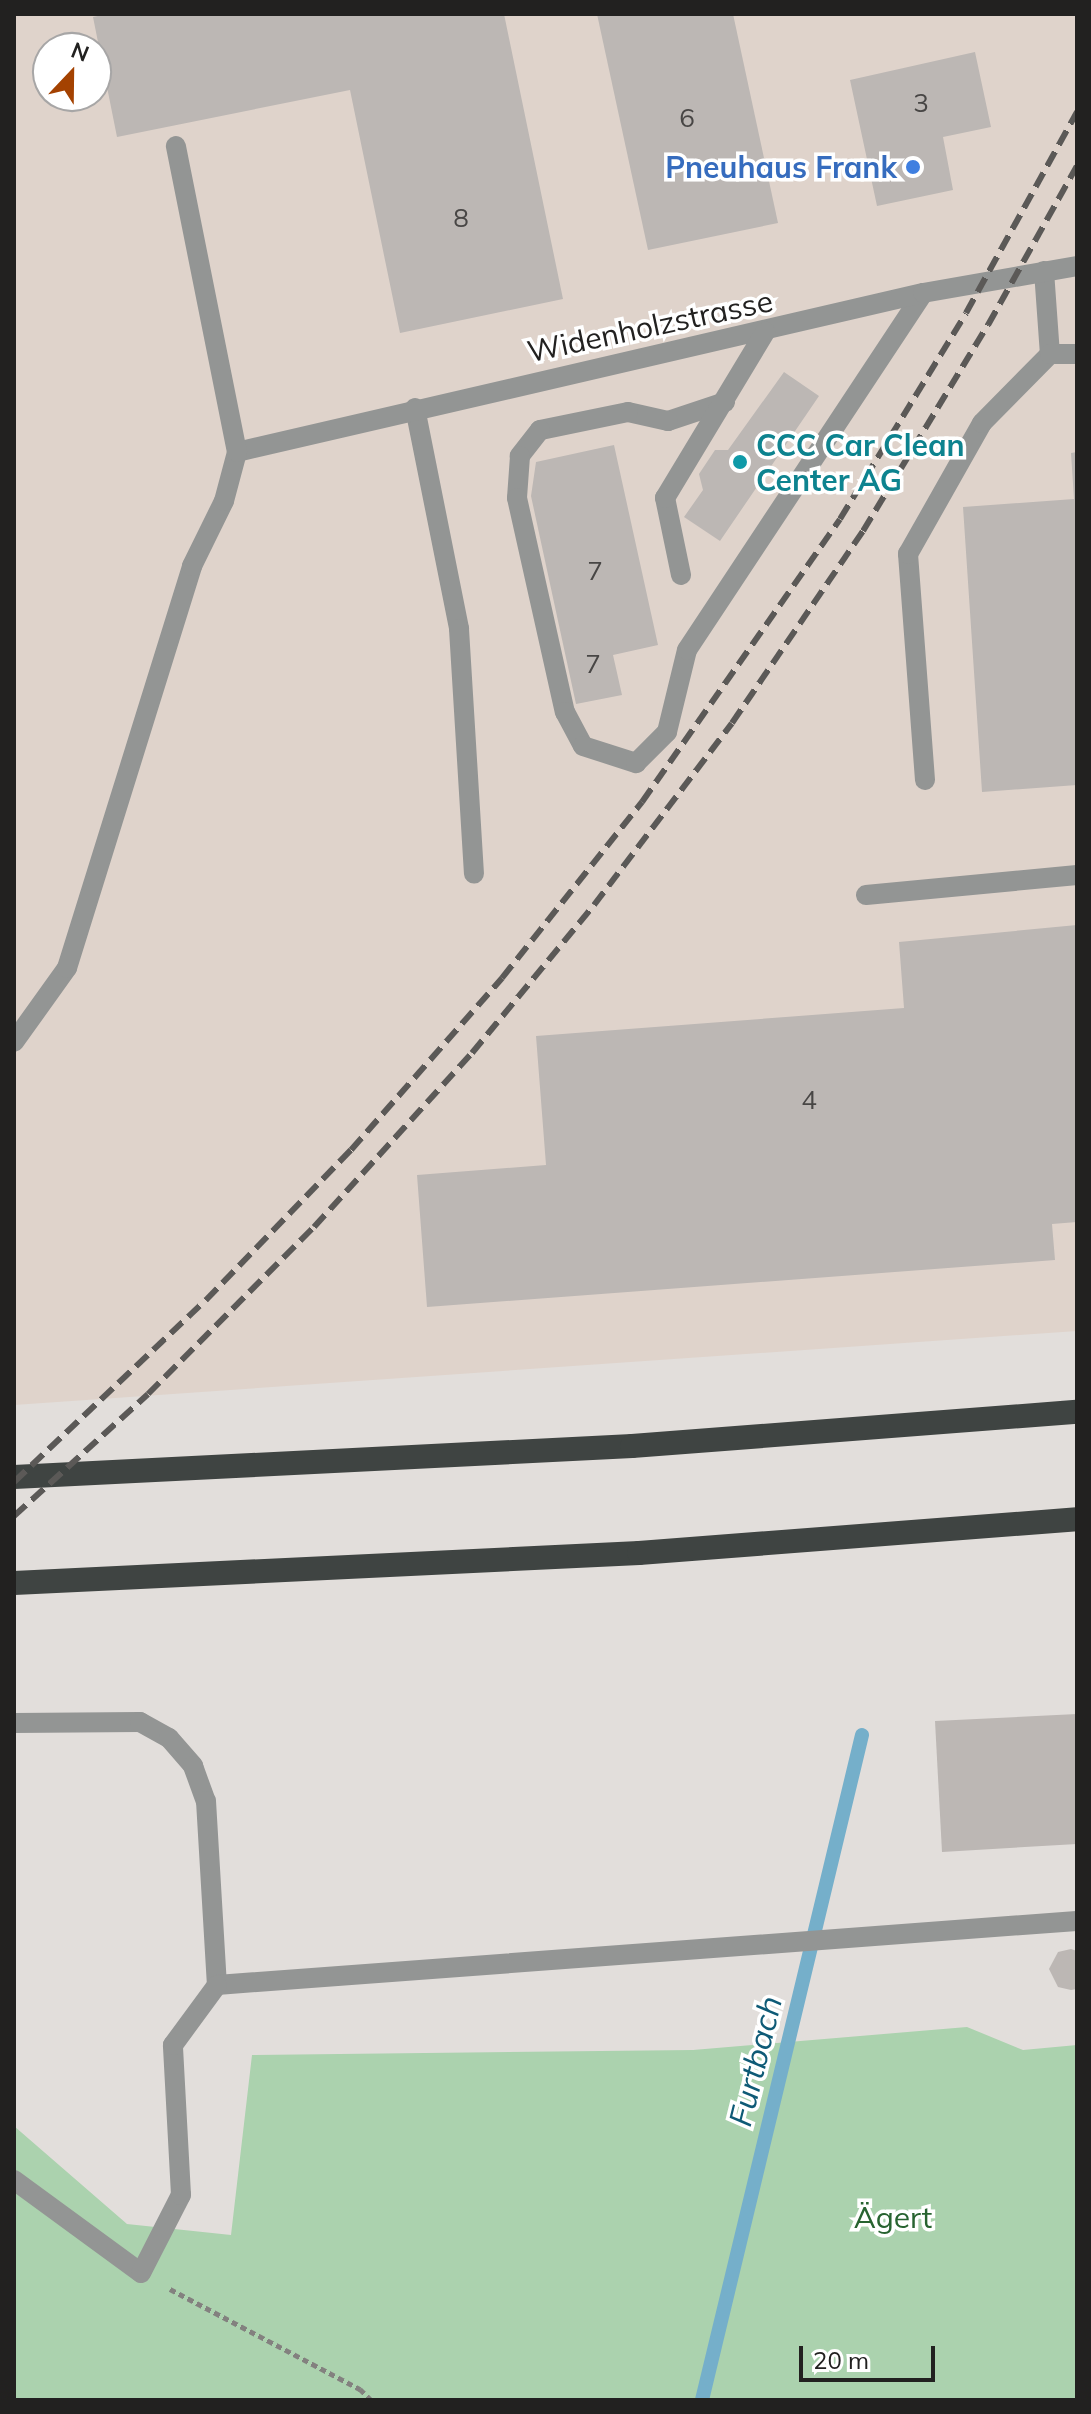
<!DOCTYPE html>
<html>
<head>
<meta charset="utf-8">
<style>
	body { margin:0 }
	#map { position:relative; width:1091px; height:2414px; overflow:hidden; background:#e2dedb; font-family:Mulish,sans-serif }
	div>[style] { position:absolute }
	.built>* { inset:0; background:#dfd3cb }
	.green>* { inset:0; background:#abd2ae }
	.stream>* { height:14px; margin:-7px; padding:0 7px; transform-origin:7px; border-radius:7px; background:#75afca }
	.building>* { inset:0; background:#bcb7b4 }
	.path>* { height:5px; margin-top:-2.5px; transform-origin:0; background:repeating-linear-gradient(90deg,#83817f 0 6px,transparent 0 10px) }
	.minor>* { height:20px; margin:-10px; padding:0 10px; transform-origin:10px; border-radius:10px; background:#939594 }
	.highway>* { height:24px; margin:-12px; padding:0 12px; transform-origin:12px; border-radius:12px; background:#3f4442 }
	.rail>* { height:6px; margin-top:-3px; transform-origin:0; background:repeating-linear-gradient(90deg,#5b5957 0 16px,transparent 0 24px) }
	.dots>* { width:22px; height:22px; translate:-50% -50%; box-sizing:border-box; border:4px solid #fff; border-radius:50% }
	span { translate:-50% -50%; white-space:nowrap; text-align:center; line-height:1.15; -webkit-text-stroke:7px #fff; paint-order:stroke }
	.number-label { font-size:26px; color:#484645 }
	.number-label span { -webkit-text-stroke-width:0 }
	.shop-label { font-size:30px; color:#366cbe; font-weight:700 }
	.right { translate:-100% -50%; text-align:right }
	.street-label { font-size:30px; color:#222120 }
	.culture-label { font-size:30px; color:#0d838f; font-weight:700 }
	.left { translate:0 -50%; text-align:left }
	.park-label { font-size:30px; color:#276330 }
	.water-label { font-size:32px; color:#0e5a76; font-style:italic }
	.frame { position:absolute; inset:0; border:16px solid #222120; pointer-events:none }
	.north { position:absolute; left:32px; top:32px; width:80px; height:80px; box-sizing:border-box; background:#fff; border:2px solid #a7a6a6; border-radius:50%; rotate:22deg; font-size:22px; font-weight:700; line-height:32px; text-align:center; color:#222120 }
	.north::after { content:''; display:block; margin:auto; width:28px; height:36px; background:#a44201; clip-path:polygon(50% 0,100% 100%,50% 72%,0 100%) }
	.scale { position:absolute; left:799px; top:2346px; width:136px; height:36px; box-sizing:border-box; border:4px solid #222120; border-top:0; padding-left:10px; font-size:24px; line-height:28px; white-space:nowrap; color:#222120; -webkit-text-stroke:6px #fff; paint-order:stroke }
</style>
</head>
<body>
<div id="map">
	<div class="built">
		<div style="clip-path:polygon(evenodd,14px 14px,1077px 14px,1077px 1331px,14px 1405px,14px 14px,48px 48px,96px 48px,96px 96px,48px 96px,48px 48px)"></div>
	</div>
	<div class="green">
		<div style="clip-path:polygon(967px 2027px,1023px 2050px,1077px 2045px,1077px 2400px,14px 2400px,14px 2126px,127px 2224px,231px 2235px,252px 2055px,693px 2050px)"></div>
	</div>
	<div class="stream">
		<div style="left:702px;top:2400px;width:684px;rotate:-76.47deg"></div>
	</div>
	<div class="building">
		<div style="clip-path:polygon(107px 14px,504px 14px,563px 299px,400px 333px,350px 90px,117px 137px,93px 17px)"></div>
		<div style="clip-path:polygon(597px 14px,733px 14px,778px 223px,648px 250px)"></div>
		<div style="clip-path:polygon(975px 52px,991px 127px,943px 137px,953px 190px,877px 206px,850px 80px)"></div>
		<div style="clip-path:polygon(784px 372px,819px 396px,720px 541px,684px 517px,703px 490px,699px 474px,715px 450px,728px 450px)"></div>
		<div style="clip-path:polygon(614px 445px,658px 645px,613px 655px,622px 695px,576px 704px,531px 496px,536px 462px)"></div>
		<div style="clip-path:polygon(1077px 452px,1077px 785px,982px 792px,963px 507px,1074px 499px,1071px 453px)"></div>
		<div style="clip-path:polygon(1077px 925px,1077px 1222px,1052px 1224px,1055px 1260px,427px 1307px,417px 1175px,546px 1165px,536px 1036px,904px 1008px,899px 942px)"></div>
		<div style="clip-path:polygon(1077px 1714px,1077px 1844px,942px 1852px,935px 1721px)"></div>
		<div style="clip-path:polygon(1071px 1949px,1077px 1951px,1077px 1989px,1071px 1990px,1058px 1987px,1049px 1969px,1058px 1952px)"></div>
	</div>
	<div class="path">
		<div style="left:170px;top:2289px;width:215px;rotate:27.8deg"></div>
		<div style="left:360px;top:2389px;width:16px;rotate:45deg"></div>
	</div>
	<div class="minor">
		<div style="left:1044px;top:271px;width:83px;rotate:85.9deg"></div>
		<div style="left:725px;top:402px;width:60px;rotate:161.6deg"></div>
		<div style="left:668px;top:421px;width:41px;rotate:-167.3deg"></div>
		<div style="left:628px;top:412px;width:90px;rotate:168.4deg"></div>
		<div style="left:540px;top:430px;width:33px;rotate:128deg"></div>
		<div style="left:520px;top:456px;width:42px;rotate:94.1deg"></div>
		<div style="left:517px;top:498px;width:219px;rotate:77.4deg"></div>
		<div style="left:565px;top:712px;width:38px;rotate:62deg"></div>
		<div style="left:583px;top:746px;width:56px;rotate:17.8deg"></div>
		<div style="left:636px;top:763px;width:44px;rotate:-45deg"></div>
		<div style="left:667px;top:732px;width:84px;rotate:-76.3deg"></div>
		<div style="left:687px;top:650px;width:428px;rotate:-56.5deg"></div>
		<div style="left:415px;top:408px;width:225px;rotate:78.7deg"></div>
		<div style="left:459px;top:629px;width:245px;rotate:86.5deg"></div>
		<div style="left:237px;top:452px;width:704px;rotate:-13.05deg"></div>
		<div style="left:923px;top:293px;width:156px;rotate:-9.9deg"></div>
		<div style="left:681px;top:575px;width:79px;rotate:-101.7deg"></div>
		<div style="left:665px;top:498px;width:194px;rotate:-58.9deg"></div>
		<div style="left:925px;top:780px;width:227px;rotate:-94.3deg"></div>
		<div style="left:908px;top:554px;width:150px;rotate:-60.5deg"></div>
		<div style="left:982px;top:423px;width:97px;rotate:-45.4deg"></div>
		<div style="left:1050px;top:354px;width:27px"></div>
		<div style="left:866px;top:895px;width:212px;rotate:-5.4deg"></div>
		<div style="left:14px;top:1042px;width:91px;rotate:-54.4deg"></div>
		<div style="left:67px;top:968px;width:421px;rotate:-72.7deg"></div>
		<div style="left:192px;top:566px;width:72px;rotate:-63.8deg"></div>
		<div style="left:224px;top:501px;width:51px;rotate:-75.1deg"></div>
		<div style="left:237px;top:452px;width:312px;rotate:-101.3deg"></div>
		<div style="left:14px;top:1723px;width:126px;rotate:-0.5deg"></div>
		<div style="left:140px;top:1722px;width:33px;rotate:29deg"></div>
		<div style="left:169px;top:1738px;width:37px;rotate:49deg"></div>
		<div style="left:193px;top:1766px;width:37px;rotate:70deg"></div>
		<div style="left:206px;top:1801px;width:184px;rotate:86.6deg"></div>
		<div style="left:217px;top:1985px;width:862px;rotate:-4.26deg"></div>
		<div style="left:14px;top:2180px;width:157px;rotate:36.2deg"></div>
		<div style="left:141px;top:2273px;width:88px;rotate:-62.9deg"></div>
		<div style="left:181px;top:2195px;width:150px;rotate:-93.1deg"></div>
		<div style="left:173px;top:2045px;width:74px;rotate:-53.7deg"></div>
	</div>
	<div class="highway">
		<div style="left:14px;top:1477px;width:619px;rotate:-2.87deg"></div>
		<div style="left:632px;top:1446px;width:446px;rotate:-4.4deg"></div>
		<div style="left:14px;top:1583px;width:626px;rotate:-2.75deg"></div>
		<div style="left:639px;top:1553px;width:439px;rotate:-4.4deg"></div>
	</div>
	<div class="rail">
		<div style="left:14px;top:1482px;width:265px;rotate:-43.5deg"></div>
		<div style="left:206px;top:1300px;width:209px;rotate:-46deg"></div>
		<div style="left:351px;top:1150px;width:229px;rotate:-48.7deg"></div>
		<div style="left:502px;top:978px;width:225px;rotate:-51.5deg"></div>
		<div style="left:642px;top:802px;width:345px;rotate:-55deg"></div>
		<div style="left:840px;top:519px;width:241px;rotate:-58.5deg"></div>
		<div style="left:966px;top:313px;width:230px;rotate:-61.1deg"></div>
		<div style="left:14px;top:1516px;width:181px;rotate:-42.3deg"></div>
		<div style="left:148px;top:1394px;width:235px;rotate:-45.2deg"></div>
		<div style="left:314px;top:1227px;width:235px;rotate:-47.8deg"></div>
		<div style="left:472px;top:1053px;width:192px;rotate:-50.5deg"></div>
		<div style="left:594px;top:905px;width:228px;rotate:-52.8deg"></div>
		<div style="left:732px;top:723px;width:232px;rotate:-55.7deg"></div>
		<div style="left:863px;top:531px;width:241px;rotate:-58.8deg"></div>
		<div style="left:988px;top:325px;width:182px;rotate:-60.8deg"></div>
	</div>
	<div class="dots">
		<div style="left:913px;top:167px;background:#3f7fe0"></div>
		<div style="left:740px;top:462px;background:#0f9aa8"></div>
	</div>
	<div class="number-label">
		<span style="left:921px;top:103px">3</span>
		<span style="left:687px;top:118px">6</span>
		<span style="left:461px;top:218px">8</span>
		<span style="left:595px;top:571px">7</span>
		<span style="left:593px;top:664px">7</span>
		<span style="left:809px;top:1100px">4</span>
	</div>
	<div class="shop-label">
		<span class="right" style="left:897px;top:167px">Pneuhaus Frank</span>
	</div>
	<div class="street-label">
		<span style="left:650px;top:326px;rotate:-12deg">Widenholzstrasse</span>
	</div>
	<div class="culture-label">
		<span class="left" style="left:756px;top:462px">CCC Car Clean<br>Center AG</span>
	</div>
	<div class="park-label">
		<span style="left:893px;top:2217px">Ägert</span>
	</div>
	<div class="water-label">
		<span style="left:755px;top:2061px;rotate:-76deg">Furtbach</span>
	</div>
	<div class="frame"></div>
	<div class="north">N</div>
	<div class="scale">20 m</div>
</div>
</body>
</html>
